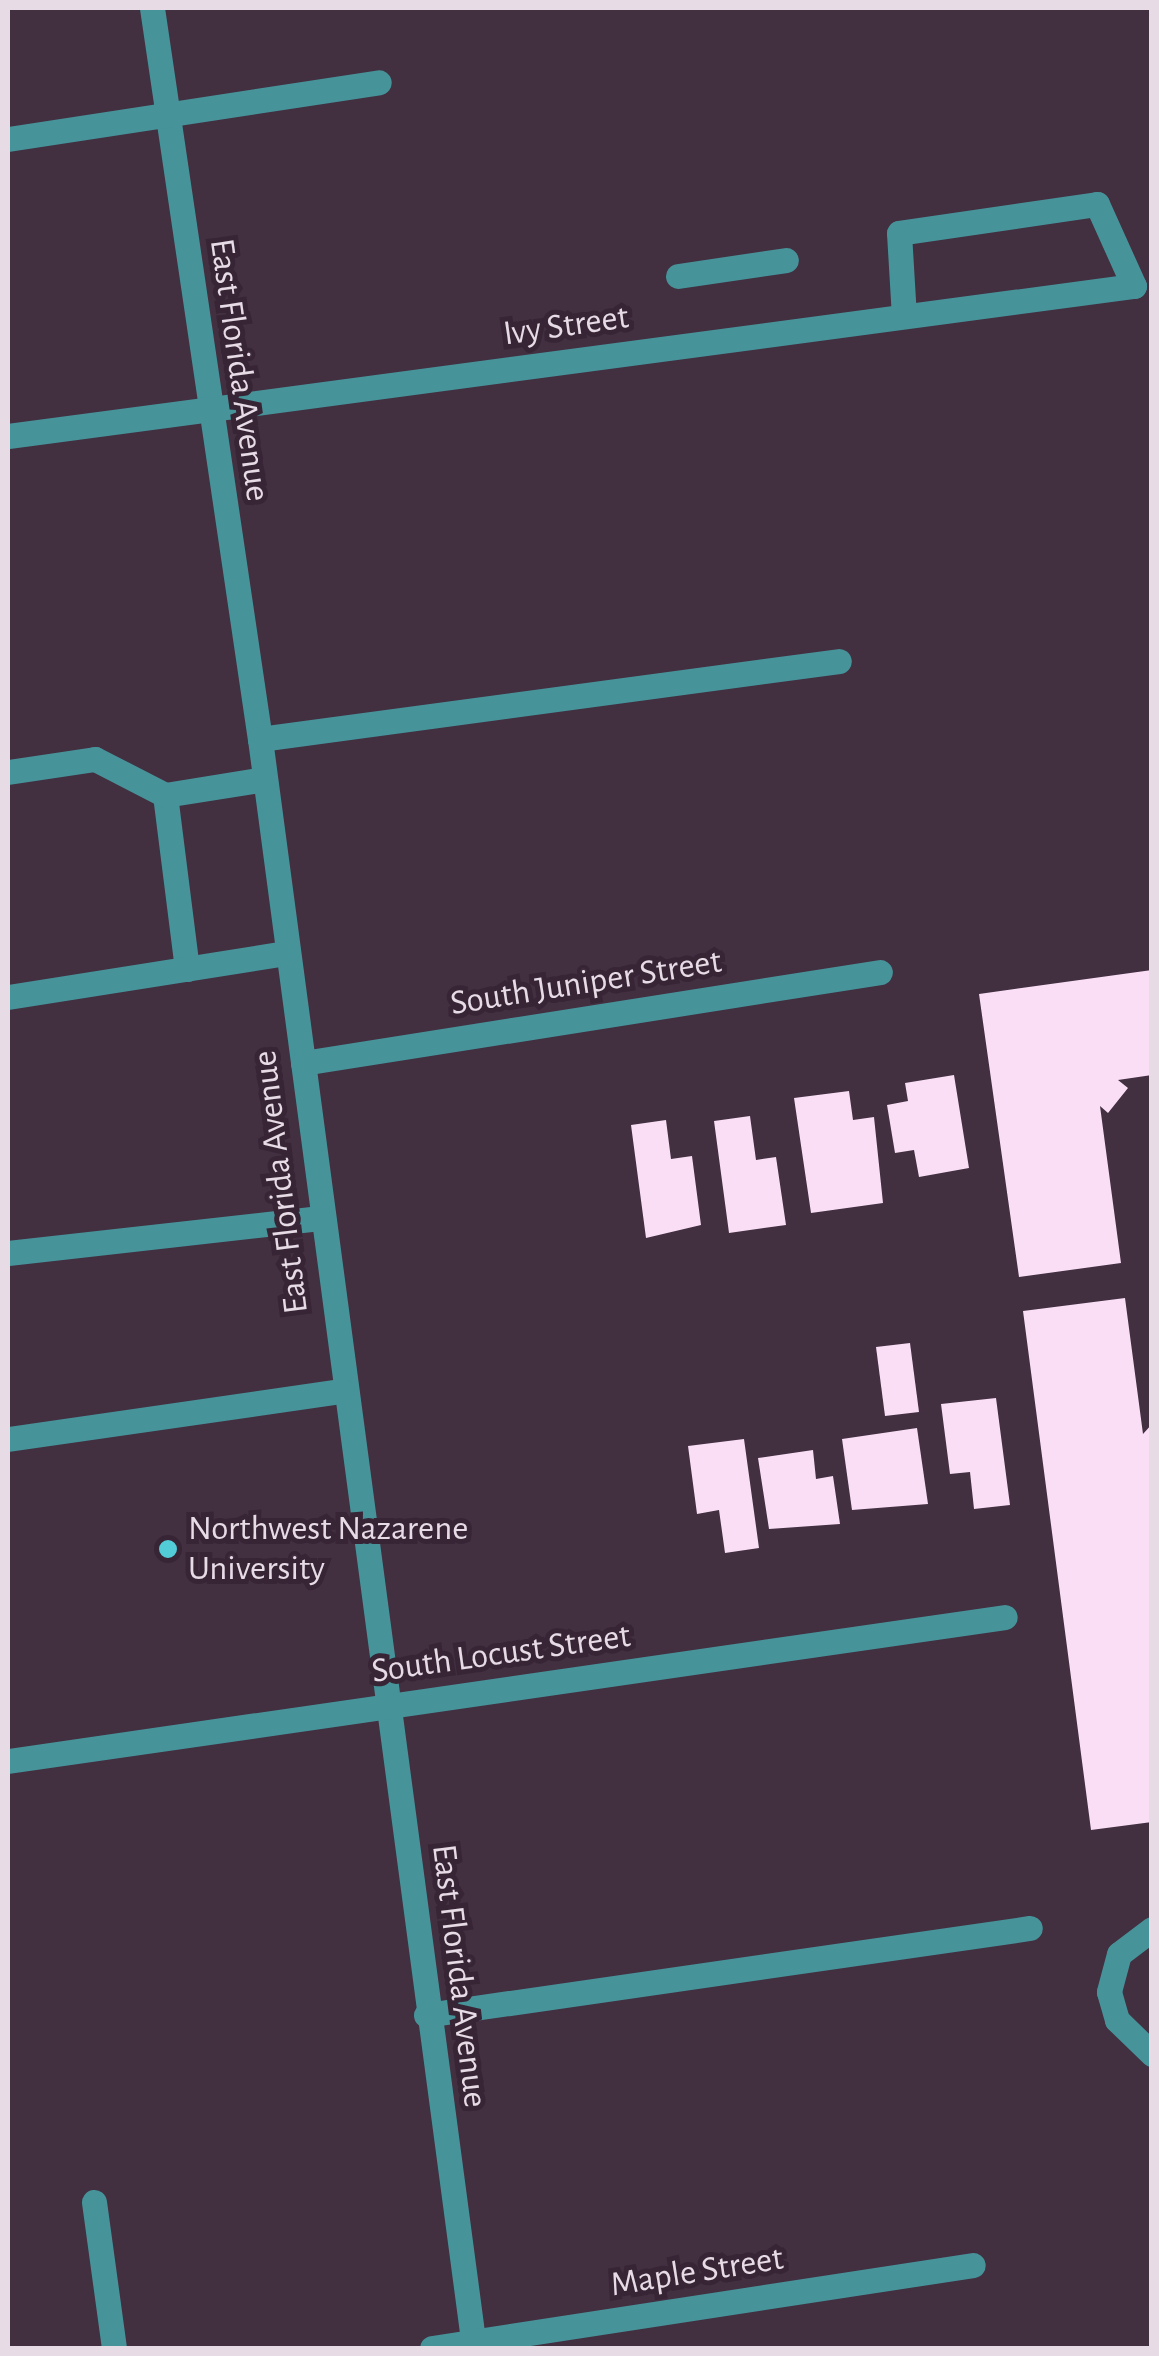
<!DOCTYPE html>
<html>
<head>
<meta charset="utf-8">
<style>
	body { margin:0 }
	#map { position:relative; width:1159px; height:2356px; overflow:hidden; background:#422f40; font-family:"Alegreya Sans",sans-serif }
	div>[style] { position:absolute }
	.building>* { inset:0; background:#f9def6 }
	.minor>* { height:25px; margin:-12.5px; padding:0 12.5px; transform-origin:12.5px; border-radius:12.5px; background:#47939a }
	.dots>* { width:28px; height:28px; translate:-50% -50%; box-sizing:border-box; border:5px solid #372536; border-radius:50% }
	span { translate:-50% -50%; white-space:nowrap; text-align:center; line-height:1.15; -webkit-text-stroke:10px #372536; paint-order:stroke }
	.street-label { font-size:35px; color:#e7dbe6 }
	.poi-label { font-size:35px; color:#e7dbe6 }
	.left { translate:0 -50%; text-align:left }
	.frame { position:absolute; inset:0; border:10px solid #e7dbe6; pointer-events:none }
</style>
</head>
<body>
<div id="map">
	<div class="building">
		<div style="clip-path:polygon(1152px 970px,1152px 1075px,1118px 1080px,1128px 1088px,1108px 1113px,1100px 1106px,1121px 1263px,1019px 1277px,979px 994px)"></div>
		<div style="clip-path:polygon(954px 1075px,969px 1168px,919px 1177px,914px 1150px,895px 1153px,887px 1105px,908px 1101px,905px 1083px)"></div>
		<div style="clip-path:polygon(849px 1091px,853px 1120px,874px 1117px,883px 1203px,811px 1213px,794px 1098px)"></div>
		<div style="clip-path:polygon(750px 1116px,756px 1160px,776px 1157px,786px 1225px,729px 1233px,714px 1121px)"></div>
		<div style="clip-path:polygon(666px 1120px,671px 1159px,692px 1156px,701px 1225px,646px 1238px,631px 1125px)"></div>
		<div style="clip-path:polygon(1125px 1298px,1143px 1434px,1152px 1424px,1152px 1822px,1091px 1830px,1023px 1311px)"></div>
		<div style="clip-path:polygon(910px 1343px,919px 1412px,885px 1416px,876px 1347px)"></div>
		<div style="clip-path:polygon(996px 1398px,1010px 1505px,974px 1509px,970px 1472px,950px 1474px,941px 1404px)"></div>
		<div style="clip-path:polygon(917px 1428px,928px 1504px,852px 1510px,842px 1439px)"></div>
		<div style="clip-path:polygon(744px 1439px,759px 1548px,725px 1553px,719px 1510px,697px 1514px,688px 1446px)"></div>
		<div style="clip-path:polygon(813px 1450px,816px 1479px,833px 1476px,840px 1524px,769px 1529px,758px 1458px)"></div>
	</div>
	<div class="minor">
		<div style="left:152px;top:8px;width:739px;rotate:81.6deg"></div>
		<div style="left:260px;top:739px;width:1623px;rotate:82.42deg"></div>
		<div style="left:8px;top:139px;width:375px;rotate:-8.7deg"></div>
		<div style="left:678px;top:276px;width:109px;rotate:-8.4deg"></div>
		<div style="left:8px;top:436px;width:1136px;rotate:-7.59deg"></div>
		<div style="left:1134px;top:286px;width:90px;rotate:-114.3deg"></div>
		<div style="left:1097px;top:204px;width:200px;rotate:171.7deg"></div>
		<div style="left:899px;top:233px;width:83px;rotate:86.6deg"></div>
		<div style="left:260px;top:739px;width:584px;rotate:-7.67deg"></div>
		<div style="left:8px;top:772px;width:88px;rotate:-8.5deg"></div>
		<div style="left:95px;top:759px;width:79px;rotate:27.2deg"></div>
		<div style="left:187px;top:969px;width:175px;rotate:-97.2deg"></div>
		<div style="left:165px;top:795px;width:101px;rotate:-9.1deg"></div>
		<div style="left:8px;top:997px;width:282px;rotate:-9deg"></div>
		<div style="left:303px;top:1063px;width:584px;rotate:-8.96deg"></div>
		<div style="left:8px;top:1253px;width:314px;rotate:-6.4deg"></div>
		<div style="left:8px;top:1439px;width:337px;rotate:-8.2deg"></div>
		<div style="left:8px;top:1761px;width:1007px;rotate:-8.22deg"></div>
		<div style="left:1152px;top:1929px;width:41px;rotate:142.9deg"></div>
		<div style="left:1119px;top:1954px;width:39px;rotate:105deg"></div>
		<div style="left:1109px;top:1992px;width:29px;rotate:74deg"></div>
		<div style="left:1117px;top:2020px;width:49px;rotate:44.2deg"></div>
		<div style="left:426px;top:2015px;width:610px;rotate:-8.2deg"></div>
		<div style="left:94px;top:2202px;width:147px;rotate:82.2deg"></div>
		<div style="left:432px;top:2348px;width:547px;rotate:-8.72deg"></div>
	</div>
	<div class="dots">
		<div style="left:168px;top:1549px;background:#52ccd6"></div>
	</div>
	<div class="street-label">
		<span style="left:566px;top:326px;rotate:-8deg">Ivy Street</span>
		<span style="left:239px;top:370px;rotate:82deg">East Florida Avenue</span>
		<span style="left:586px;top:983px;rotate:-9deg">South Juniper Street</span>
		<span style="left:281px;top:1182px;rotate:-97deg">East Florida Avenue</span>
		<span style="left:501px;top:1654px;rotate:-8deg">South Locust Street</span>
		<span style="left:459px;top:1976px;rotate:83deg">East Florida Avenue</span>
		<span style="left:697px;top:2272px;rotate:-9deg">Maple Street</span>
	</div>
	<div class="poi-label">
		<span class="left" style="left:188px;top:1549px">Northwest Nazarene<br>University</span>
	</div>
	<div class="frame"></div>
</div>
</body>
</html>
